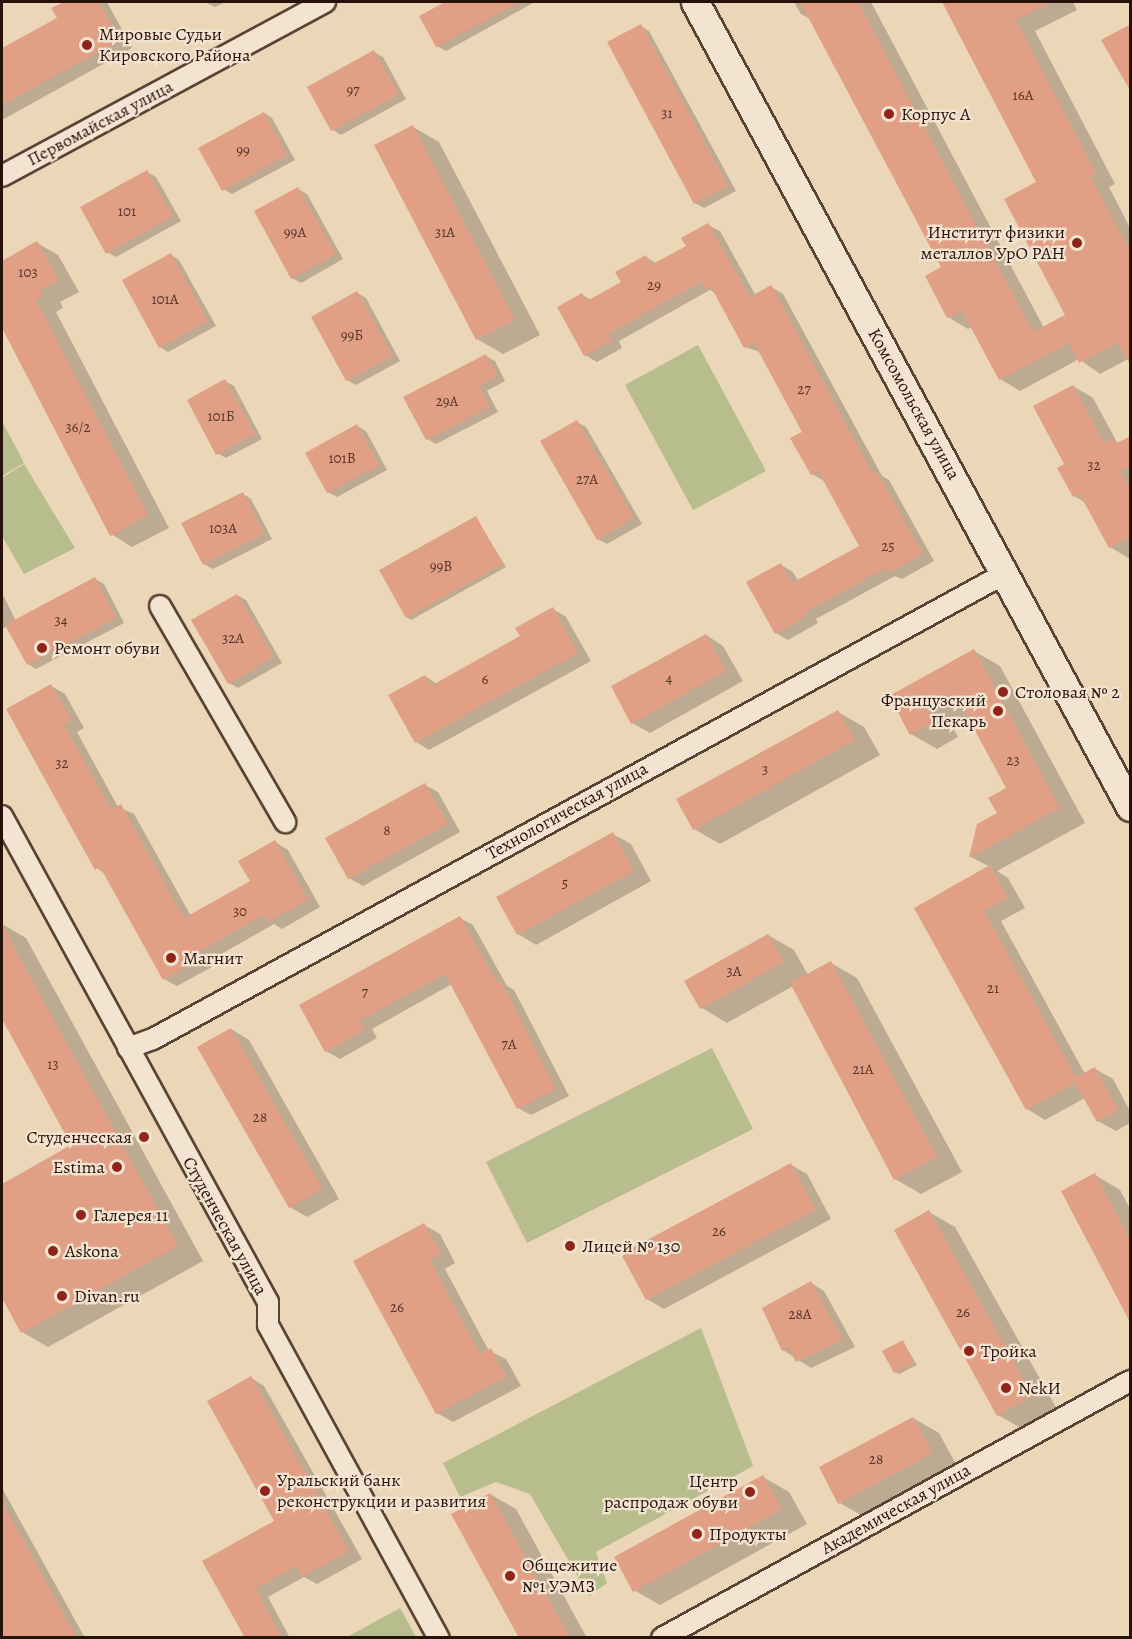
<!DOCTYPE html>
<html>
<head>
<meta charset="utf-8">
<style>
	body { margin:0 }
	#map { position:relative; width:1132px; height:1639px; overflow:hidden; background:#ebd6b7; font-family:Alegreya,serif }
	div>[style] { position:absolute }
	.green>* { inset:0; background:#b8bd8e }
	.shadow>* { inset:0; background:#0003 }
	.building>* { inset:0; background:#e19f86 }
	.roads { filter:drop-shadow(2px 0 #584335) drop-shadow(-2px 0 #584335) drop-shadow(0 2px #584335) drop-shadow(0 -2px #584335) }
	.street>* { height:20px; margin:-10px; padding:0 10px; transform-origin:10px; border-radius:10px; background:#f2e4d0 }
	.secondary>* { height:27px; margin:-13.5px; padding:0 13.5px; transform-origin:13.5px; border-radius:13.5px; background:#f2e4d0 }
	.dots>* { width:16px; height:16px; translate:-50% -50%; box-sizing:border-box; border:3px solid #f2e4d0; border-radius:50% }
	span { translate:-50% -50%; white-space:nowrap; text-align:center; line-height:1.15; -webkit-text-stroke:4.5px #f2e4d0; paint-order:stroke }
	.number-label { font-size:15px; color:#563529 }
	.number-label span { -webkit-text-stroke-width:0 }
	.poi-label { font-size:18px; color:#27120a }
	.left { translate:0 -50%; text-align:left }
	.right { translate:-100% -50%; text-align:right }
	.street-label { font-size:18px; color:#27120a }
	.frame { position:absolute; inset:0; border:3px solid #27120a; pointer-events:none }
</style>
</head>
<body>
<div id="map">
	<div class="green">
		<div style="clip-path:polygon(698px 345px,766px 471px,693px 510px,625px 385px)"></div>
		<div style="clip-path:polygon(2px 421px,24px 463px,2px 476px)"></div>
		<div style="clip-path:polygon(24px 464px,75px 548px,24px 574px,2px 536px,2px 478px)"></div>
		<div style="clip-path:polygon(712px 1048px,753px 1129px,527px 1243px,486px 1162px)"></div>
		<div style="clip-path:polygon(701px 1328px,753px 1466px,596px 1552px,607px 1583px,589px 1596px,530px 1494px,496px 1482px,460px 1497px,443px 1463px)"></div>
		<div style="clip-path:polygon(400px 1608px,416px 1637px,347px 1637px)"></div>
	</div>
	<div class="shadow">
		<div style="clip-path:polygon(67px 2px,107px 2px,132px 48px,2px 120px,2px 50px,59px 18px,53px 9px)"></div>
		<div style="clip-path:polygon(205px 2px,226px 2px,215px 7px)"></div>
		<div style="clip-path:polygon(448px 2px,535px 2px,446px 51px,437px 46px,421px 17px)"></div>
		<div style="clip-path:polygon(794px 2px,871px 2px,1044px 328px,1067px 316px,1038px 183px,943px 2px,1073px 2px,1077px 10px,1035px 31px,1115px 184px,1109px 187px,1130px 228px,1130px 363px,1128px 359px,1100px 374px,1079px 359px,1020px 391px,1000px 379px,972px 327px,968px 329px,948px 317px,943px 268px,812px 20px,801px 14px)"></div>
		<div style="clip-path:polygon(641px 26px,649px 31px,736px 191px,704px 208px,695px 203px)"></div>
		<div style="clip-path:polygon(374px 52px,383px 57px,406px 99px,341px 135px,333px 130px)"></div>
		<div style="clip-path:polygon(264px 113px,272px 118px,295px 160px,232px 194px,223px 189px)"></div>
		<div style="clip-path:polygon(413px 127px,439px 142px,540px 335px,503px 354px,477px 339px)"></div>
		<div style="clip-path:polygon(147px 172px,156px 177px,181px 221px,116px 257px,107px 252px)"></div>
		<div style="clip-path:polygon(298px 189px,307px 194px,343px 259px,301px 283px,292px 278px)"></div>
		<div style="clip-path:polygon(708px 225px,720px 231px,756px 296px,771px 287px,783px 294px,882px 476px,889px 480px,934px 561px,902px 579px,895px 576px,816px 619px,818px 623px,788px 640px,776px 633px,781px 565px,793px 572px,798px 581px,861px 546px,824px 481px,812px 474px,804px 432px,760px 352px,745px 347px,717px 294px,710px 290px,619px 341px,622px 348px,597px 362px,585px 355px,582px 295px,592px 300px,623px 283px,646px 257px,657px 264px,688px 247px)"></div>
		<div style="clip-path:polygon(37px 243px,58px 255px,79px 292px,60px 302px,63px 308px,56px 312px,169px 528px,132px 547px,111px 534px,2px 327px,2px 263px)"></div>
		<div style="clip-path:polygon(171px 255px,179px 260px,216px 326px,168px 352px,160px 347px)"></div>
		<div style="clip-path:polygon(357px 293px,366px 298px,400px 361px,356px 385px,347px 380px)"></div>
		<div style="clip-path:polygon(486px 356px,495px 361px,505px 381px,487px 391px,498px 412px,436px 444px,427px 439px)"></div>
		<div style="clip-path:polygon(225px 381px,234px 386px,262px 439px,226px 458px,217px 453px)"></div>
		<div style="clip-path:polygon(1073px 386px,1093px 398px,1118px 444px,1130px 437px,1130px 559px,1110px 547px,1086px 503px,1074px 496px,1066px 465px)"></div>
		<div style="clip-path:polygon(577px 422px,586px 427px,642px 524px,607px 544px,598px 539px)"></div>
		<div style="clip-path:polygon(357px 426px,366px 431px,387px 470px,337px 497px,328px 492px)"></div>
		<div style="clip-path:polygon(243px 494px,251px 499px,272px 539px,213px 569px,204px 564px)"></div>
		<div style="clip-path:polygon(476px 518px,506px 567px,411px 620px,407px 617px)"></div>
		<div style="clip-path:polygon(95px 579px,104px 584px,124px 623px,36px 669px,28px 664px,8px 626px,2px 629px,2px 593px,16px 621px)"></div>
		<div style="clip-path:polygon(237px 595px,246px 600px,282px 663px,238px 688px,229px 683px)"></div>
		<div style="clip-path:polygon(553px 609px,566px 617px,591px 661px,429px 750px,416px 742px,425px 676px,437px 684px,522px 637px)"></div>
		<div style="clip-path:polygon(706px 635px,723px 646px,743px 681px,650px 733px,632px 723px)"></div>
		<div style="clip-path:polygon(974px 651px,1000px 666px,1085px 823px,997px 871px,1008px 878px,1025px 908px,1001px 921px,1085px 1074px,1095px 1069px,1113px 1079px,1130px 1111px,1130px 1123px,1116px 1131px,1098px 1121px,1085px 1098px,1045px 1120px,1027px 1109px,916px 908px,990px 867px,971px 857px,978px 825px,999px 814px,1008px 789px,970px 718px,953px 728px,958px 737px,937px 749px,911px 734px)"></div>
		<div style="clip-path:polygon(51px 686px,65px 694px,84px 728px,77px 732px,118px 807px,134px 814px,191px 916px,252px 882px,275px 842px,288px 850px,320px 907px,282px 929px,274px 924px,209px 961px,212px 967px,177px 986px,164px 979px,105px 874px,97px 868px)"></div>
		<div style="clip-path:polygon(838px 712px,864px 727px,880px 755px,720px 844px,694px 829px)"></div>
		<div style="clip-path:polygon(425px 785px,438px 792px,460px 832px,363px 886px,349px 878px)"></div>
		<div style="clip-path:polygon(613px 834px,631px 844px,651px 881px,536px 945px,518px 934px)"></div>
		<div style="clip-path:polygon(460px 918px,473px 925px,507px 986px,514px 990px,569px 1096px,531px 1115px,518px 1108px,452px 984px,372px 1029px,377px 1038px,340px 1059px,326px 1051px)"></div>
		<div style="clip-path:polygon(2px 924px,26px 938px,203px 1261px,48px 1347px,22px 1332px,2px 1295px,2px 1186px,73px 1146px,2px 1015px)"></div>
		<div style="clip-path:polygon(768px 935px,794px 950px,808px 975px,831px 963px,857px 978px,962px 1172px,921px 1194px,895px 1179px,793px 986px,727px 1023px,702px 1008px,686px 981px)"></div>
		<div style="clip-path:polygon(231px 1029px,249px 1040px,339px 1199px,307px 1217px,290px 1207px)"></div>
		<div style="clip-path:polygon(791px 1165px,807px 1174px,831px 1219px,664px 1309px,647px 1299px,623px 1254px)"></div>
		<div style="clip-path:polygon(1095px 1175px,1120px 1190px,1130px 1209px,1130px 1320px)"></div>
		<div style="clip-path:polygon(929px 1212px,955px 1227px,1058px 1411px,1024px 1430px,998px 1415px)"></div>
		<div style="clip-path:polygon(424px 1225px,440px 1234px,455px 1263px,445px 1269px,489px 1351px,506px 1359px,521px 1386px,453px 1422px,437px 1413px)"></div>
		<div style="clip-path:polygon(811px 1283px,824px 1291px,855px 1347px,811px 1368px,783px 1350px)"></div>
		<div style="clip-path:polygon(903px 1342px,917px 1365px,899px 1374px,895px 1372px)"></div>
		<div style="clip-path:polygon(251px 1378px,264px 1386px,362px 1559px,317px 1584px,304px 1577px,268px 1597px,290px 1638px,246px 1638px,204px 1562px,276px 1521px)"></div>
		<div style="clip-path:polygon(913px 1418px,939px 1433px,958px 1468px,866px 1518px,840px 1503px)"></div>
		<div style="clip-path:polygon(763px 1477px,789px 1492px,807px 1524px,660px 1605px,634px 1590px)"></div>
		<div style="clip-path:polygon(2px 1488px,85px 1638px,2px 1638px)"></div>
		<div style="clip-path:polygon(490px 1494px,516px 1509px,587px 1638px,521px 1638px)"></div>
	</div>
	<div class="building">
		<div style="clip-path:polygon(64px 2px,99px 2px,120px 40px,2px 105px,2px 48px,57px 18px,51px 8px)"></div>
		<div style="clip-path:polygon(445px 2px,519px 2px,436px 47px,419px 16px)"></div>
		<div style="clip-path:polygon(800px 2px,858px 2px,1033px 332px,1065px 315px,1004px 199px,1036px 182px,942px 2px,1051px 2px,1016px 20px,1096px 173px,1090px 176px,1131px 252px,1131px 366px,1118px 343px,1079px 363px,1069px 343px,999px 380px,962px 311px,947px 318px,925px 276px,941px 267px)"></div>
		<div style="clip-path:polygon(641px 24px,728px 186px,694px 204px,607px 42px)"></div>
		<div style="clip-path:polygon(1131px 24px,1131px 92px,1101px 40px)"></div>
		<div style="clip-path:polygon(374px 50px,399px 94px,331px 131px,307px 87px)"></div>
		<div style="clip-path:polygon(264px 112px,287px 155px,222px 191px,198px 148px)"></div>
		<div style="clip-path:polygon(413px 125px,515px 320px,476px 340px,374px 145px)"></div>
		<div style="clip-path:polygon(147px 170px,173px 216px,106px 254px,80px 207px)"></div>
		<div style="clip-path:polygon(298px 187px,336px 254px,291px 279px,254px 211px)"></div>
		<div style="clip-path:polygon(708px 223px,750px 297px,771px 285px,873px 474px,877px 472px,923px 554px,889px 573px,886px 568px,805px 612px,807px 616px,775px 634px,746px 582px,781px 563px,792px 583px,859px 546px,818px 471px,811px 475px,790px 438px,802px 432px,754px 343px,744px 348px,711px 287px,706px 290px,701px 282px,608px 334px,612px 341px,584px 356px,557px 307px,582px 293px,587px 301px,621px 282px,615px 272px,646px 255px,651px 265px,686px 246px,681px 238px)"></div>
		<div style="clip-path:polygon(37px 241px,59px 280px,40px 290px,43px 296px,36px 300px,148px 515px,110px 536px,2px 328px,2px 261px)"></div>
		<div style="clip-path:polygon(171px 253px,208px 321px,159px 348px,122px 280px)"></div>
		<div style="clip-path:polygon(357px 291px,393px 356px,346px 381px,311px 317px)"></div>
		<div style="clip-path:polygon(486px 354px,498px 376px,479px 386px,490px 407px,426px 440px,403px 397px)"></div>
		<div style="clip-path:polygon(225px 379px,255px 434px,216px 455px,187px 400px)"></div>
		<div style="clip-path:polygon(1073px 385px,1104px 443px,1112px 438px,1115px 444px,1131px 436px,1131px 466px,1120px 471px,1131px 491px,1131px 536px,1109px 548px,1079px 493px,1073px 497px,1057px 468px,1064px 464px,1033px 406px)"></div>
		<div style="clip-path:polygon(577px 420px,634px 518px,597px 540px,540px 441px)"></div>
		<div style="clip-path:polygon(357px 424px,379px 465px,327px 493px,305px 453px)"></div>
		<div style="clip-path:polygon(243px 492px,264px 534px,203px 565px,181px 523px)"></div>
		<div style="clip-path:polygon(476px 516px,503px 564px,406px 618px,379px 570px)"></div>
		<div style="clip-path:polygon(95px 577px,116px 618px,27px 665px,5px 625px)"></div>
		<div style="clip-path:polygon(237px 594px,274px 657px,228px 684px,191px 620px)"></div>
		<div style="clip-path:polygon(553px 607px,578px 653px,415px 743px,388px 695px,425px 675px,431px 686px,520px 636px,515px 628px)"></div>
		<div style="clip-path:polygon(706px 634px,726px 671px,631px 724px,611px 686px)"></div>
		<div style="clip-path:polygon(974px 649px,1060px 808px,969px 858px,977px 824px,997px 813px,988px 798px,1006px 788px,957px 697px,928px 713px,933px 722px,910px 735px,889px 696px)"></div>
		<div style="clip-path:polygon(51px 684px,72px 721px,64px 725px,111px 809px,121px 804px,184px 918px,250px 881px,238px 861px,275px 840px,308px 900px,268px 922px,264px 915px,196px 953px,200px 959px,163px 980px,100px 867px,95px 870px,6px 709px)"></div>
		<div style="clip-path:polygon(838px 710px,855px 740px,693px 830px,676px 799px)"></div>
		<div style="clip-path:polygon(425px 783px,448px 824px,348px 879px,325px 838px)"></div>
		<div style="clip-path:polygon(613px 832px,634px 871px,517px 935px,496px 897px)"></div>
		<div style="clip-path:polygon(990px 865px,1008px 898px,984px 911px,1076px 1077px,1095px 1067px,1118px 1110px,1097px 1122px,1075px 1083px,1026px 1110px,914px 908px)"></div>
		<div style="clip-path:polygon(460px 916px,497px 983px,501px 981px,556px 1089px,517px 1109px,445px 974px,359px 1021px,365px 1030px,325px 1052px,299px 1005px)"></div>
		<div style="clip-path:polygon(2px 925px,178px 1246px,21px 1333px,2px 1298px,2px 1184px,71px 1145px,2px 1019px)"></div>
		<div style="clip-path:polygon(768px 934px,784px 962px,700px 1009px,684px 981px)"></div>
		<div style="clip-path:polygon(831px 961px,937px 1157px,894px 1180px,790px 983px)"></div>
		<div style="clip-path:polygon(231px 1028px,323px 1189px,289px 1208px,197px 1047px)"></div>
		<div style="clip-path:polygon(791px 1163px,816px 1210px,646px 1300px,621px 1254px)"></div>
		<div style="clip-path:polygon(1095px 1173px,1131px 1242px,1131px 1324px,1061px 1191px)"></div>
		<div style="clip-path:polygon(929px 1210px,1033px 1396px,997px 1416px,894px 1230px)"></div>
		<div style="clip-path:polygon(424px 1223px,441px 1254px,430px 1260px,480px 1354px,491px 1348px,506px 1377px,436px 1414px,353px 1261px)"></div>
		<div style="clip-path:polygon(811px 1281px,843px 1340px,796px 1362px,788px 1347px,782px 1351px,762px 1308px)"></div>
		<div style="clip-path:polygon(903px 1340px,914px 1363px,894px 1373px,882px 1351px)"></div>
		<div style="clip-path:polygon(251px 1376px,349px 1551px,302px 1577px,296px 1566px,256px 1589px,282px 1638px,245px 1638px,202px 1561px,274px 1521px,207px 1401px)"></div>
		<div style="clip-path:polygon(913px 1417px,933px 1453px,838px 1504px,819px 1467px)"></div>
		<div style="clip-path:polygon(763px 1475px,782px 1509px,633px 1592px,614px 1557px)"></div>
		<div style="clip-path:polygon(490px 1493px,570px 1638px,519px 1638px,451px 1514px)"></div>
		<div style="clip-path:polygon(2px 1502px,77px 1638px,2px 1638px)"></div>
	</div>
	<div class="roads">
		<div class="street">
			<div style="left:2px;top:176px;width:367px;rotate:-28.3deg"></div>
			<div style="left:160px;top:606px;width:250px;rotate:59.9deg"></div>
			<div style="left:2px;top:816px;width:554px;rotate:61.31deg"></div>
			<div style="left:268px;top:1302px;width:23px;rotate:90deg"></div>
			<div style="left:268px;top:1325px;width:357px;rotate:61.4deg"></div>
			<div style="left:128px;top:1048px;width:27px;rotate:-20deg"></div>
			<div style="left:153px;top:1039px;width:972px;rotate:-28.65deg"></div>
			<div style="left:662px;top:1638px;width:534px;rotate:-28.77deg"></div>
		</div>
		<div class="secondary">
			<div style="left:695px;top:2px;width:915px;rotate:61.61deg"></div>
		</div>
	</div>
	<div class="dots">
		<div style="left:87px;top:45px;background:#8f2418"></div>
		<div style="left:889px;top:114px;background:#8f2418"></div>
		<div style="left:1077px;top:243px;background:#8f2418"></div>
		<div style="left:42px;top:648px;background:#8f2418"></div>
		<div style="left:1003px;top:692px;background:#8f2418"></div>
		<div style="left:998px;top:711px;background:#8f2418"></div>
		<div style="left:171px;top:958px;background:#8f2418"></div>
		<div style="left:144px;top:1137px;background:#8f2418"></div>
		<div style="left:117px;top:1167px;background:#8f2418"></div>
		<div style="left:81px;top:1215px;background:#8f2418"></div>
		<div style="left:570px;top:1246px;background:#8f2418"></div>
		<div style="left:53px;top:1251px;background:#8f2418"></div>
		<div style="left:62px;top:1296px;background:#8f2418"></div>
		<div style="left:969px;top:1351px;background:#8f2418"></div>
		<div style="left:1006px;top:1388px;background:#8f2418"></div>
		<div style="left:265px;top:1491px;background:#8f2418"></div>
		<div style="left:750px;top:1492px;background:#8f2418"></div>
		<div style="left:697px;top:1534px;background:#8f2418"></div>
		<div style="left:510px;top:1576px;background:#8f2418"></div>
	</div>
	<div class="number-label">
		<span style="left:353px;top:91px">97</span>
		<span style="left:1023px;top:96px">16А</span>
		<span style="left:667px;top:114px">31</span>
		<span style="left:243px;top:151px">99</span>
		<span style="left:127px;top:212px">101</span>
		<span style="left:295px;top:233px">99А</span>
		<span style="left:445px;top:233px">31А</span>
		<span style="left:28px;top:273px">103</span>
		<span style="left:654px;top:286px">29</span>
		<span style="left:165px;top:300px">101А</span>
		<span style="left:352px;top:336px">99Б</span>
		<span style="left:804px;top:390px">27</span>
		<span style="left:447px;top:402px">29А</span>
		<span style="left:221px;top:417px">101Б</span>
		<span style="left:78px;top:428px">36/2</span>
		<span style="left:342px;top:459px">101В</span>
		<span style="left:1094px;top:466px">32</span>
		<span style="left:587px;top:480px">27А</span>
		<span style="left:223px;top:529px">103А</span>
		<span style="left:888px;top:547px">25</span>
		<span style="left:441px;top:567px">99В</span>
		<span style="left:61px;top:621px">34</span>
		<span style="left:233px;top:639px">32А</span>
		<span style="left:669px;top:679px">4</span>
		<span style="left:485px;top:680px">6</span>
		<span style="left:1013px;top:761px">23</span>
		<span style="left:62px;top:764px">32</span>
		<span style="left:765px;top:770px">3</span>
		<span style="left:387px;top:831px">8</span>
		<span style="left:565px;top:884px">5</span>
		<span style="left:240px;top:912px">30</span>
		<span style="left:734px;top:972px">3А</span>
		<span style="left:993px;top:989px">21</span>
		<span style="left:365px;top:993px">7</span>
		<span style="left:509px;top:1045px">7А</span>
		<span style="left:53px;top:1065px">13</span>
		<span style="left:863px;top:1070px">21А</span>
		<span style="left:260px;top:1118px">28</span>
		<span style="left:719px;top:1232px">26</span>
		<span style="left:397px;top:1308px">26</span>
		<span style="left:963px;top:1313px">26</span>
		<span style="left:800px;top:1315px">28А</span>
		<span style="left:876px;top:1460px">28</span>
	</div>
	<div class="poi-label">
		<span class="left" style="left:99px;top:45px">Мировые Судьи<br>Кировского Района</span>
		<span class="left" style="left:901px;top:114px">Корпус А</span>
		<span class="right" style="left:1065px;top:243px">Институт физики<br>металлов УрО РАН</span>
		<span class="left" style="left:54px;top:648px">Ремонт обуви</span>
		<span class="left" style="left:1015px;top:692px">Столовая № 2</span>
		<span class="right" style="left:986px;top:711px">Французский<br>Пекарь</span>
		<span class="left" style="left:183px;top:958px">Магнит</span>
		<span class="right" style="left:132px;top:1137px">Студенческая</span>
		<span class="right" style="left:105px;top:1167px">Estima</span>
		<span class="left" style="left:93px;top:1215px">Галерея 11</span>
		<span class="left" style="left:582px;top:1246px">Лицей № 130</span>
		<span class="left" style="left:65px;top:1251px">Askona</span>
		<span class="left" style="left:74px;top:1296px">Divan.ru</span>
		<span class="left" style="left:981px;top:1351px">Тройка</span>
		<span class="left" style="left:1018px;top:1388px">NekИ</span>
		<span class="left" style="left:277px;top:1491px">Уральский банк<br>реконструкции и развития</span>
		<span class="right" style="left:738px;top:1492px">Центр<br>распродаж обуви</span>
		<span class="left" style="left:709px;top:1534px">Продукты</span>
		<span class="left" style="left:522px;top:1576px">Общежитие<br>№1 УЭМЗ</span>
	</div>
	<div class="street-label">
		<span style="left:100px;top:123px;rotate:-28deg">Первомайская улица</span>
		<span style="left:914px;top:404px;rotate:61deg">Комсомольская улица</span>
		<span style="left:567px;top:811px;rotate:-29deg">Технологическая улица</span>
		<span style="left:225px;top:1226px;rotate:61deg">Студенческая улица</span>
		<span style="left:896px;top:1509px;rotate:-29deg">Академическая улица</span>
	</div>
	<div class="frame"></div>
</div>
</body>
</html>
